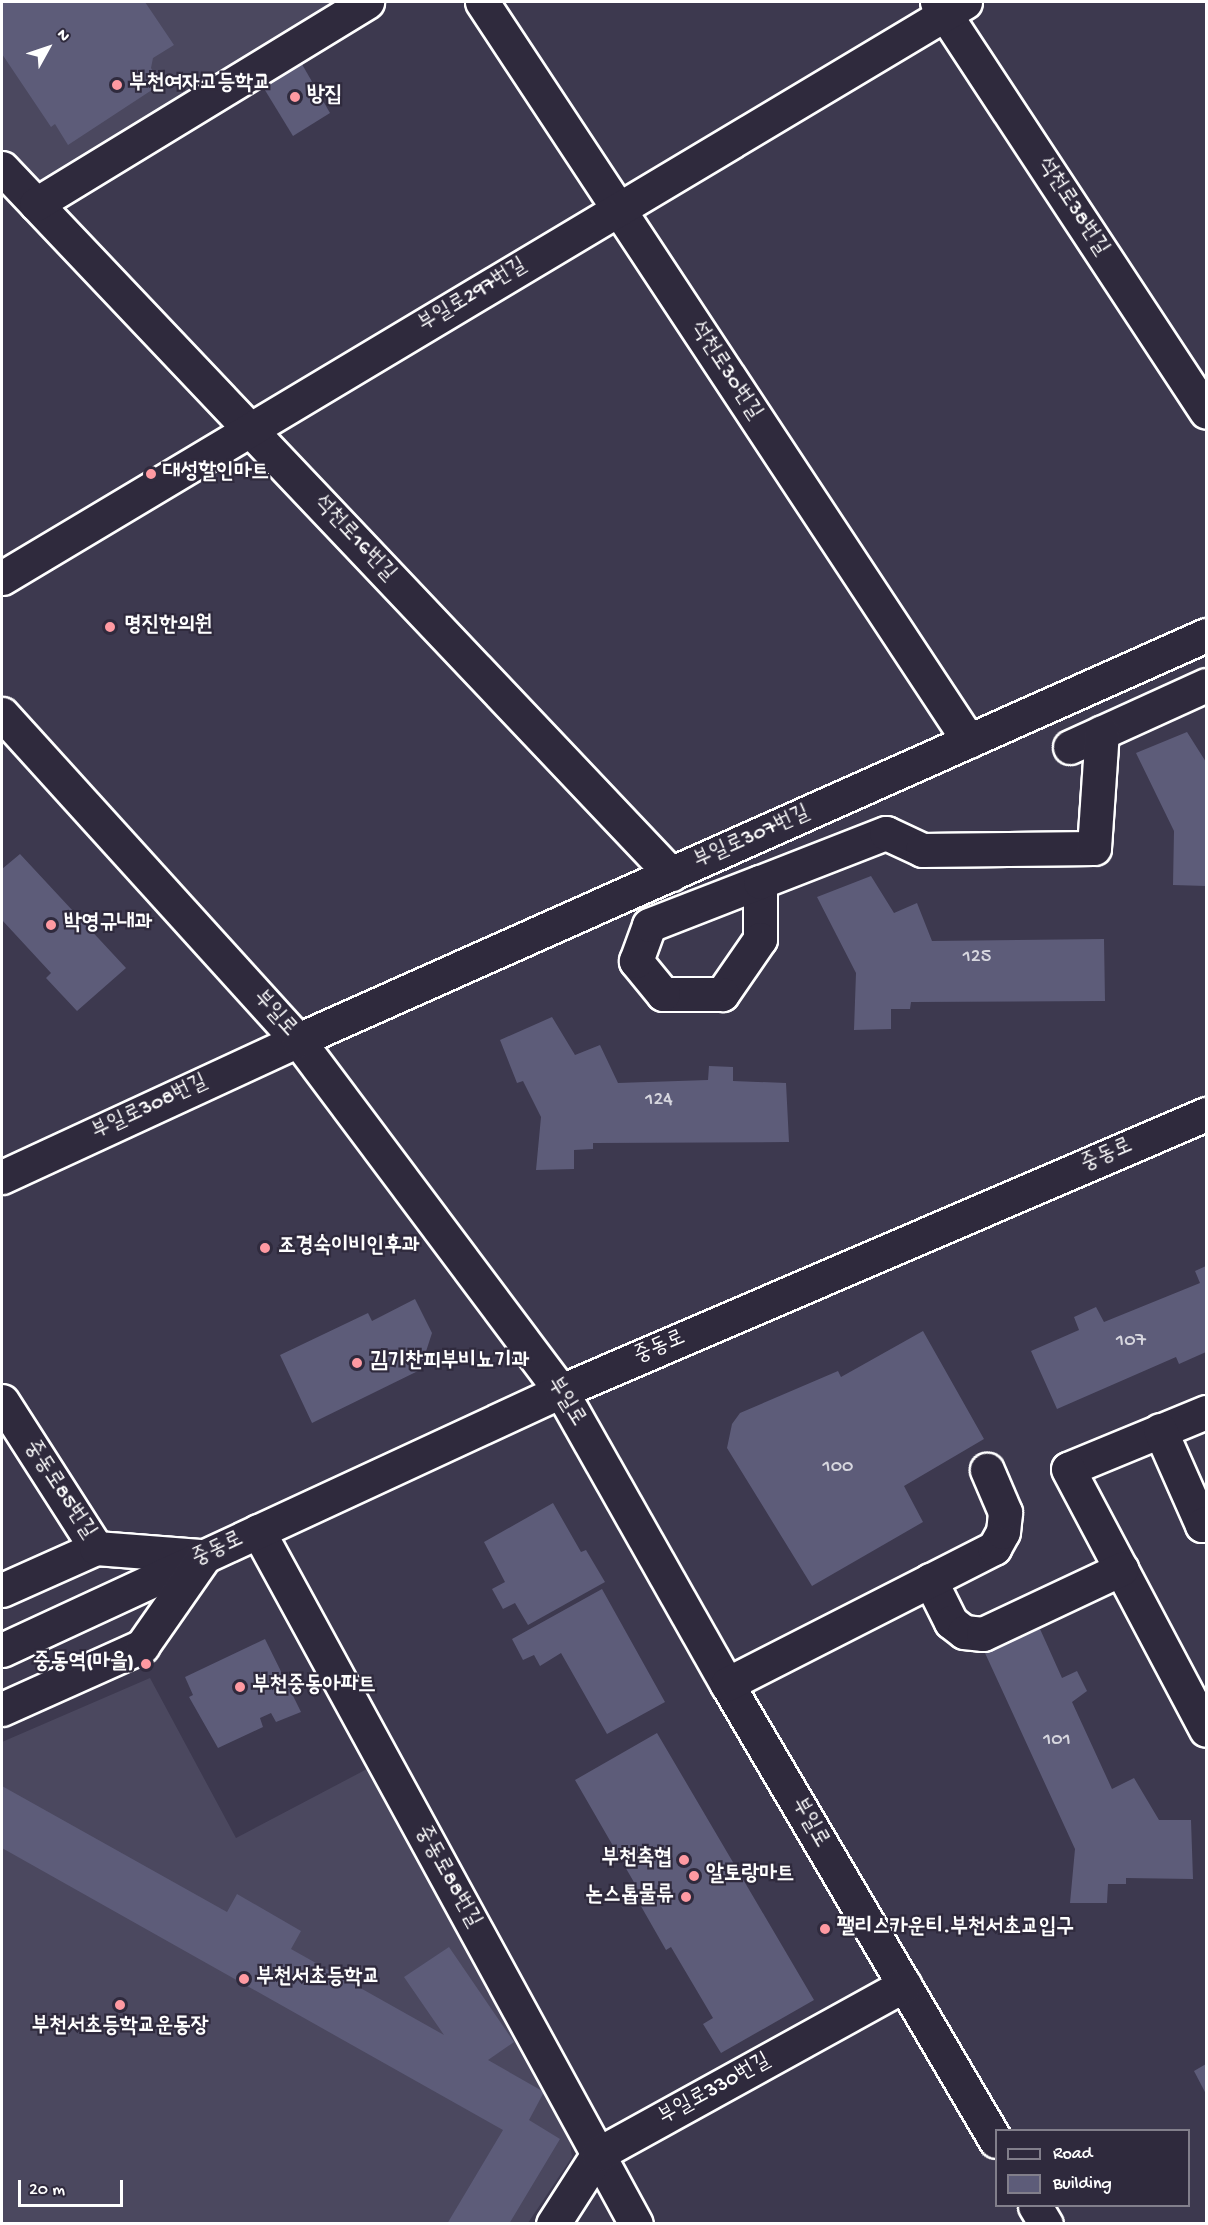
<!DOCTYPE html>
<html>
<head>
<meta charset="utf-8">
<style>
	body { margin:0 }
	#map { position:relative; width:1208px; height:2225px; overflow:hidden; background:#3d394f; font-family:"Gochi Hand","Poor Story",sans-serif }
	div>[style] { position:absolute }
	.built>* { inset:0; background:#4b485f }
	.building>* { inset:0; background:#5d5c79 }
	.roads { filter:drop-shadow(2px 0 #fff) drop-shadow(-2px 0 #fff) drop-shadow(0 2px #fff) drop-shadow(0 -2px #fff) }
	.minor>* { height:33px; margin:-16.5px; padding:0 16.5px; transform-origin:16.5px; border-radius:16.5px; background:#2f2a3d }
	.dots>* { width:16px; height:16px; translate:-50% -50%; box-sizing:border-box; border:3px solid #2f2a3d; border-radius:50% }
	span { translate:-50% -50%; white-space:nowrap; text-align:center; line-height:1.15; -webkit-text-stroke:4.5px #2f2a3d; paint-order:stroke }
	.number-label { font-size:20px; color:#d6d6de }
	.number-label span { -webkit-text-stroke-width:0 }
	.poi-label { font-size:22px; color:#fff; font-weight:700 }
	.left { translate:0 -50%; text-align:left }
	.right { translate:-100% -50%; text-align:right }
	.street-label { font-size:22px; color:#fff }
	.frame { position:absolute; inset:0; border:3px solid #fff; pointer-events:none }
	.legend { position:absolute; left:995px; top:2129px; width:195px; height:78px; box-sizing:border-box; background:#2f2a3d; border:2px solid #827f8b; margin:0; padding:8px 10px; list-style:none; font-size:18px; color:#fff }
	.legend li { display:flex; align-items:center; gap:12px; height:30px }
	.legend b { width:30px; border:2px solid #827f8b }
	.north { position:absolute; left:18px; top:18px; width:60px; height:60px; -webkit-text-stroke:4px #2f2a3d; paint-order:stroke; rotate:50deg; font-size:16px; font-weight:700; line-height:24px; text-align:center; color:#fff }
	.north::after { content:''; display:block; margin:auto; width:21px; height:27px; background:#fff; clip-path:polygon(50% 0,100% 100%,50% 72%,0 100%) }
	.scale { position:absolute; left:18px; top:2180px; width:105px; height:27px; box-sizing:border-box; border:3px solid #fff; border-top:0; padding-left:8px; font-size:18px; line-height:21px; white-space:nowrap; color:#fff; -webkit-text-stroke:4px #2f2a3d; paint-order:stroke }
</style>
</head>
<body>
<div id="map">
	<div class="built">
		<div style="clip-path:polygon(2px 2px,367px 2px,36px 204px,2px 168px)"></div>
		<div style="clip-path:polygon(150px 1678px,236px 1838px,367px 1769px,567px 2121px,572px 2157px,528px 2223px,2px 2223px,2px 1742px)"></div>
	</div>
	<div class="building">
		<div style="clip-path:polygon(2px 2px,145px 2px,174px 45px,153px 58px,151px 68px,161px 84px,68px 145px,55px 124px,51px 127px,2px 54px)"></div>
		<div style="clip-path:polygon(299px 59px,330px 113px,293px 136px,260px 82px)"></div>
		<div style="clip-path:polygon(1187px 732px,1206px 762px,1206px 886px,1173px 885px,1174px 831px,1136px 753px)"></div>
		<div style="clip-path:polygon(20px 854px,126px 968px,77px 1011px,46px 978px,51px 973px,2px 920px,2px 869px)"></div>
		<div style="clip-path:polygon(871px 876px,894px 913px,917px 903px,932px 941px,1104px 939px,1105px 1001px,911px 1002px,910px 1009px,891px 1009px,891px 1029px,854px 1030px,856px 973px,817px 897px)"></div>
		<div style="clip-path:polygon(552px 1017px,575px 1055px,600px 1045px,618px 1083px,708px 1080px,709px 1066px,733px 1067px,733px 1081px,786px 1083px,789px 1142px,593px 1143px,593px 1149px,574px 1150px,574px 1169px,536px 1170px,541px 1117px,523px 1081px,517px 1083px,500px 1040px)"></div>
		<div style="clip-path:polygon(1206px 1266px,1206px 1352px,1179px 1364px,1176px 1357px,1057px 1409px,1031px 1351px,1079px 1330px,1074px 1317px,1096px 1307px,1104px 1322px,1200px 1283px,1195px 1271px)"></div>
		<div style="clip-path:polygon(415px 1299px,432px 1333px,420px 1370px,312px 1423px,280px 1355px,368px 1313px,372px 1321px)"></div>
		<div style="clip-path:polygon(923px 1331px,984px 1439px,904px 1486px,923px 1522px,812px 1586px,727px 1448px,732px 1424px,740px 1413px,838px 1371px,841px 1377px)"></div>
		<div style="clip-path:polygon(553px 1503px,581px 1552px,586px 1550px,605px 1582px,528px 1625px,515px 1603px,503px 1609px,492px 1589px,505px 1582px,484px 1542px)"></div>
		<div style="clip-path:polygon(602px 1589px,665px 1702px,607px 1734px,561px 1653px,540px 1666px,534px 1655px,523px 1660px,512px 1639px)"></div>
		<div style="clip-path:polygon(1040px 1629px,1062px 1678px,1077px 1671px,1087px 1691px,1072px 1702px,1112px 1789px,1134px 1778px,1159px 1820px,1191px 1820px,1193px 1879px,1126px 1878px,1126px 1884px,1108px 1884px,1107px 1903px,1070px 1903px,1075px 1849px,985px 1653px)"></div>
		<div style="clip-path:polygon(265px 1639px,301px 1712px,276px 1722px,271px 1713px,260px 1718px,263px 1727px,218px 1748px,189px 1697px,193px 1695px,185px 1677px)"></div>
		<div style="clip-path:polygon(657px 1733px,814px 2000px,721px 2053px,703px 2024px,713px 2018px,671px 1947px,666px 1950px,630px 1887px,635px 1884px,575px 1780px)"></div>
		<div style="clip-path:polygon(2px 1786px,227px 1912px,237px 1894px,301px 1931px,291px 1949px,444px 2035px,404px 1977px,449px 1947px,514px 2042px,488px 2060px,544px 2092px,529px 2120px,560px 2139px,509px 2224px,447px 2224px,503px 2130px,2px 1848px)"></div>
		<div style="clip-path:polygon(1206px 2064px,1206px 2094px,1194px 2071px)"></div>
	</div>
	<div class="roads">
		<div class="minor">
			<div style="left:482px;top:2px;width:885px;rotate:56.62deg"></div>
			<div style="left:937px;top:2px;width:490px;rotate:56.7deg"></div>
			<div style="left:2px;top:168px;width:973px;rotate:46.54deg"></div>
			<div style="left:36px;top:204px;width:388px;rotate:-31.4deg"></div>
			<div style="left:2px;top:578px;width:1122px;rotate:-30.88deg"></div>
			<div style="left:2px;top:714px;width:440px;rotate:47.8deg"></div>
			<div style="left:298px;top:1040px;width:439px;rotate:53.2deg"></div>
			<div style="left:561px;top:1391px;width:337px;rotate:60.5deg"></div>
			<div style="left:727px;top:1684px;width:530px;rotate:59.52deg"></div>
			<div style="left:1070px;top:747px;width:149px;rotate:-24.5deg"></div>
			<div style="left:760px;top:882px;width:57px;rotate:90deg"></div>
			<div style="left:760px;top:939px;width:67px;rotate:124.6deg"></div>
			<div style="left:722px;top:994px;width:59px;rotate:180deg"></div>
			<div style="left:663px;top:994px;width:43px;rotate:-129.3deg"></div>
			<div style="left:636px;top:961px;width:38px;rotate:-70deg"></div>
			<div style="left:649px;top:925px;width:119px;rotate:-21.2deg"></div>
			<div style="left:760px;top:882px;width:135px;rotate:-21.3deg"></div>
			<div style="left:886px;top:833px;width:40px;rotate:25deg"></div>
			<div style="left:922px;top:850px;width:172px;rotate:-0.7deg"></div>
			<div style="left:1094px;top:848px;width:116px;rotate:-86.1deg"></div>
			<div style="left:2px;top:1177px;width:326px;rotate:-24.8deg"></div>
			<div style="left:298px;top:1040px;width:994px;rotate:-24.04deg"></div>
			<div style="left:2px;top:1401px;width:174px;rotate:57.4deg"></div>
			<div style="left:1206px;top:1412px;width:149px;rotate:157.6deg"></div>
			<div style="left:1068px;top:1469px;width:295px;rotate:62.1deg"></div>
			<div style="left:1160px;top:1430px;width:104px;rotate:66.1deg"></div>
			<div style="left:1202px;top:1525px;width:4px;rotate:-27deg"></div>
			<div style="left:258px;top:1531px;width:789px;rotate:61.39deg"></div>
			<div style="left:930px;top:1580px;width:47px;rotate:63.4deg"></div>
			<div style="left:951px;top:1622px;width:16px;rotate:38deg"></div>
			<div style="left:964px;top:1632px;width:19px;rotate:6deg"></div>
			<div style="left:983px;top:1634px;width:153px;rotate:-25.2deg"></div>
			<div style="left:2px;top:1590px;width:103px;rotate:-24.1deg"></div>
			<div style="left:96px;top:1548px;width:104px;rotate:4.4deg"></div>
			<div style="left:2px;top:1650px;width:616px;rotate:-24.86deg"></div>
			<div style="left:561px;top:1391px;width:702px;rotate:-23.24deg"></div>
			<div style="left:727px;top:1684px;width:300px;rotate:-27deg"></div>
			<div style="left:994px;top:1548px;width:18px;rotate:-61deg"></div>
			<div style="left:1003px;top:1532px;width:20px;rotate:-84deg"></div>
			<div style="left:1005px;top:1512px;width:46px;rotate:-113.2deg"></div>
			<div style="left:2px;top:1709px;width:154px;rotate:-24.2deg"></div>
			<div style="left:142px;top:1646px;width:108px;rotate:-55.1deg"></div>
			<div style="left:1035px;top:2206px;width:21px;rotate:59deg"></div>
			<div style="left:553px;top:2224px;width:83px;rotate:-57.3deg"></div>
			<div style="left:598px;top:2154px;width:350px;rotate:-28.9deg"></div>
		</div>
	</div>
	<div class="dots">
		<div style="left:117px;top:85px;background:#ff9aa2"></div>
		<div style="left:295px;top:97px;background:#ff9aa2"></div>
		<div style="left:151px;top:474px;background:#ff9aa2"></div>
		<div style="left:110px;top:627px;background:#ff9aa2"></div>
		<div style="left:51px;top:925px;background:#ff9aa2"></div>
		<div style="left:265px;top:1248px;background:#ff9aa2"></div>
		<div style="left:357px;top:1363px;background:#ff9aa2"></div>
		<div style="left:146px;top:1664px;background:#ff9aa2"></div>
		<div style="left:240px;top:1687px;background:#ff9aa2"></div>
		<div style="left:684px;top:1860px;background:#ff9aa2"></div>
		<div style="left:694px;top:1876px;background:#ff9aa2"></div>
		<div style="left:686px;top:1897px;background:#ff9aa2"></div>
		<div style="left:825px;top:1929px;background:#ff9aa2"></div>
		<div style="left:244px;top:1979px;background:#ff9aa2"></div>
		<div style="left:120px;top:2005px;background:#ff9aa2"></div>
	</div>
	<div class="number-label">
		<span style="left:977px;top:957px">125</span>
		<span style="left:659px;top:1100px">124</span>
		<span style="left:1131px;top:1341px">107</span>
		<span style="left:838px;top:1467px">100</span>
		<span style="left:1057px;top:1740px">101</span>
	</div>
	<div class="poi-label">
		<span class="left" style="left:129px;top:85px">부천여자고등학교</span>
		<span class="left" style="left:307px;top:97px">방집</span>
		<span class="left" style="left:163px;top:474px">대성할인마트</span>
		<span class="left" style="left:124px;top:627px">명진한의원</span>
		<span class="left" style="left:64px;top:925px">박영규내과</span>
		<span class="left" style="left:278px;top:1248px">조경숙이비인후과</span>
		<span class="left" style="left:370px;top:1363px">김기찬피부비뇨기과</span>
		<span class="right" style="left:134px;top:1664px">중동역(마을)</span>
		<span class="left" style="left:252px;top:1687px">부천중동아파트</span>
		<span class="right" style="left:672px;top:1860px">부천축협</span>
		<span class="left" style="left:706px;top:1876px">알토랑마트</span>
		<span class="right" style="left:674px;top:1897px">논스톱물류</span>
		<span class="left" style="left:837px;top:1929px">팰리스카운티.부천서초교입구</span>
		<span class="left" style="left:256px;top:1979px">부천서초등학교</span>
		<span style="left:120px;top:2028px">부천서초등학교운동장</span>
	</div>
	<div class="street-label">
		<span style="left:1072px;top:207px;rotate:57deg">석천로38번길</span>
		<span style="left:473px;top:296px;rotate:-31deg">부일로297번길</span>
		<span style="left:725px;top:371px;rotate:57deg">석천로30번길</span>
		<span style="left:354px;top:539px;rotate:47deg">석천로16번길</span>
		<span style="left:752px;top:838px;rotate:-24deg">부일로307번길</span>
		<span style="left:274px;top:1014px;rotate:48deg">부일로</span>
		<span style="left:150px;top:1108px;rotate:-25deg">부일로308번길</span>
		<span style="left:1107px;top:1156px;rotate:-23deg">중동로</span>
		<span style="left:660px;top:1348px;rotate:-23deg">중동로</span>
		<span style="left:565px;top:1402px;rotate:58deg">부일로</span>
		<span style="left:59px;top:1490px;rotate:57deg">중동로85번길</span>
		<span style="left:218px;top:1550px;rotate:-25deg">중동로</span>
		<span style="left:809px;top:1823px;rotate:60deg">부일로</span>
		<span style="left:447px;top:1877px;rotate:61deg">중동로88번길</span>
		<span style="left:715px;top:2090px;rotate:-29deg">부일로330번길</span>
	</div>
	<div class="frame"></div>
	<ul class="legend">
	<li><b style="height:8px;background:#2f2a3d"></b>Road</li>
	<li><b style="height:16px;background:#5d5c79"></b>Building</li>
	</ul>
	<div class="north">N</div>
	<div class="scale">20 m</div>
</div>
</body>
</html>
